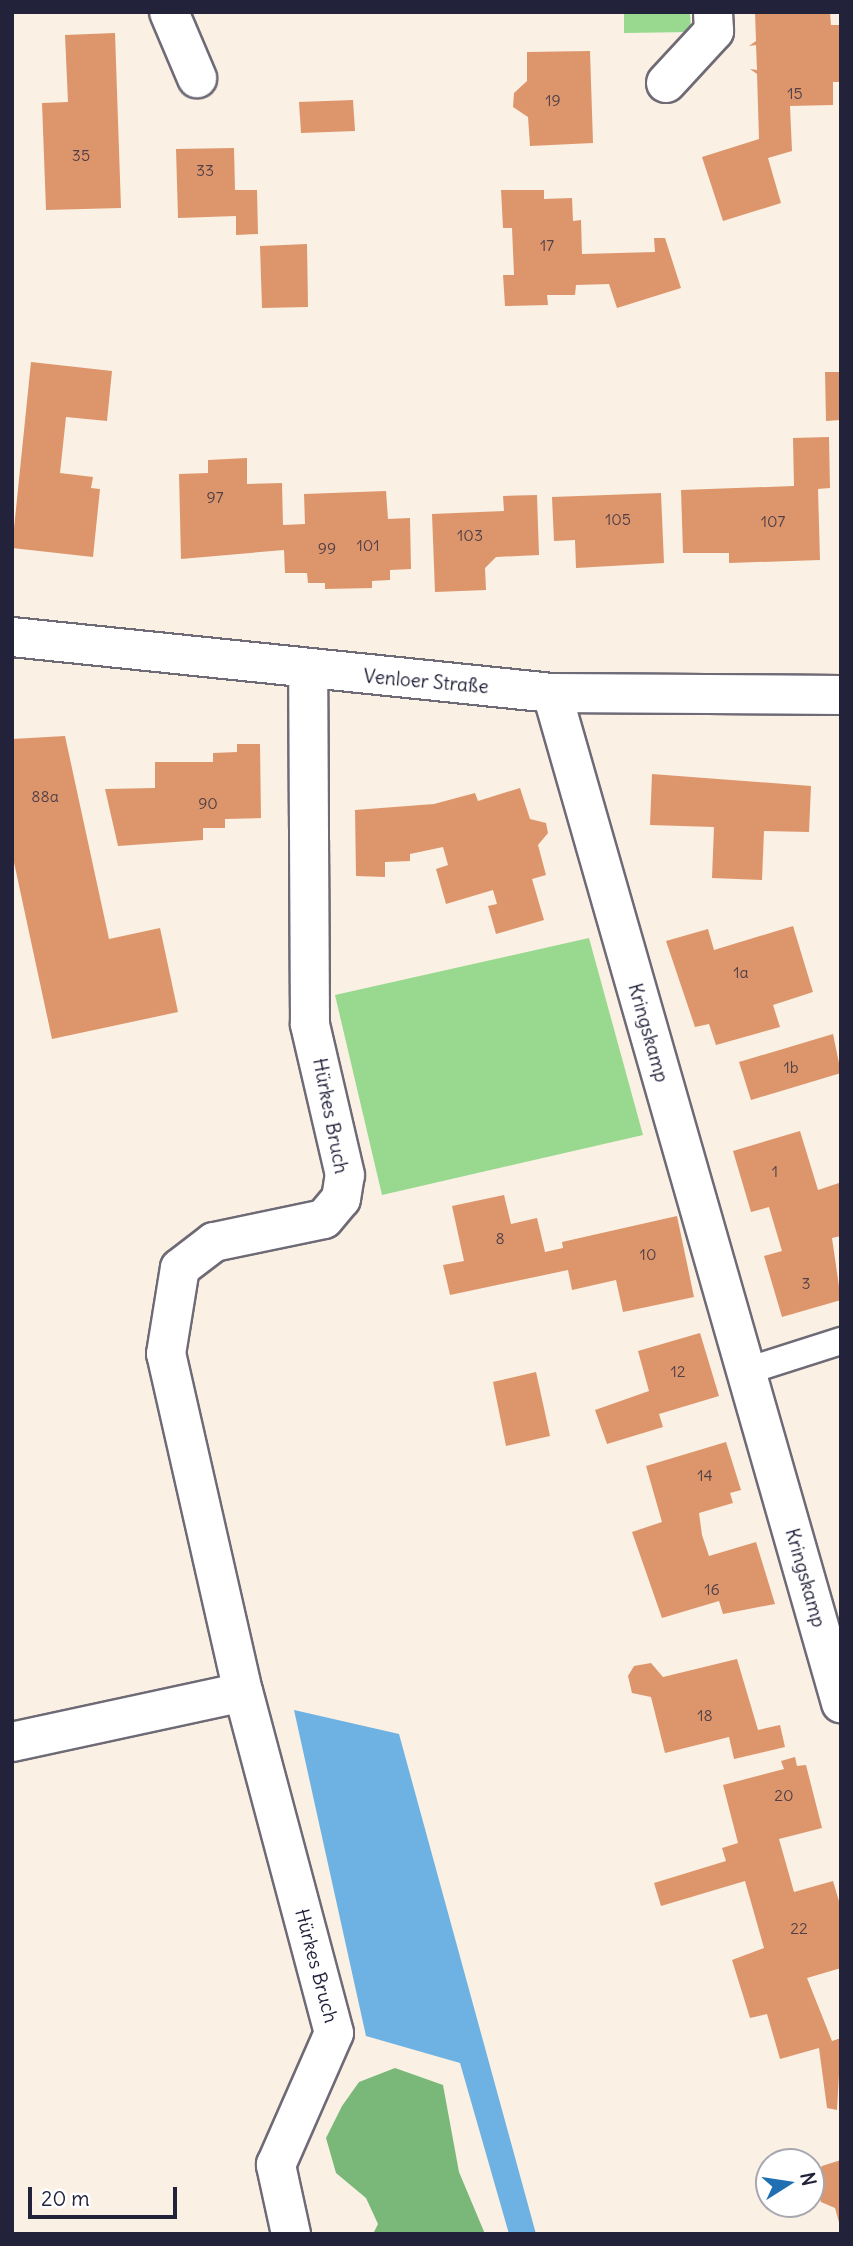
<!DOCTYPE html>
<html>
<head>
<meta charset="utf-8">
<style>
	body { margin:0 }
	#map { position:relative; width:853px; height:2246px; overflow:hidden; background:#faf0e3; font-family:Delius,sans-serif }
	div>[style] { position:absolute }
	.green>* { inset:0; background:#98d88f }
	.forest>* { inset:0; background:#7ab87a }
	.water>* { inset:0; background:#6db2e3 }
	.building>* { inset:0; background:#dd966c }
	.roads { filter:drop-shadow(2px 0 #6e6a76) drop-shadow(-2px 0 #6e6a76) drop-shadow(0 2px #6e6a76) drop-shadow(0 -2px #6e6a76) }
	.lane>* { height:26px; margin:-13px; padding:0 13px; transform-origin:13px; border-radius:13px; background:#fff }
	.street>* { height:38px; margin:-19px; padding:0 19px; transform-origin:19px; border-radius:19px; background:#fff }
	span { translate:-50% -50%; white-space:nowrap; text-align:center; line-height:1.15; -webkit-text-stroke:5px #fff; paint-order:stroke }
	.number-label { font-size:16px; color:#513f47 }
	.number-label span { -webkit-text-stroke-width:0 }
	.street-label { font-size:19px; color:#22223b }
	.frame { position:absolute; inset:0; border:14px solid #22223b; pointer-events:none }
	.north { position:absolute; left:755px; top:2148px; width:70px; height:70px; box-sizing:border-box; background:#fff; border:2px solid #a7a7b1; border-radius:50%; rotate:78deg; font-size:19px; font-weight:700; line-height:28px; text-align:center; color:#22223b }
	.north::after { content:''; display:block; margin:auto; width:24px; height:32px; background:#1f6fb2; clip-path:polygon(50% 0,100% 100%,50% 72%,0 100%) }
	.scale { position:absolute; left:28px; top:2187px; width:149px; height:32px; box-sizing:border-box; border:4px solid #22223b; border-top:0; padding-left:9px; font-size:21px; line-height:24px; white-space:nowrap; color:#22223b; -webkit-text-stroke:5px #fff; paint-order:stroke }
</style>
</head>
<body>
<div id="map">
	<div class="green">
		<div style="clip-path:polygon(624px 12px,690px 12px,691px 32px,624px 33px)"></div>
		<div style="clip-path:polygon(589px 938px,643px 1135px,382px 1195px,335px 995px)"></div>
	</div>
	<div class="forest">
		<div style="clip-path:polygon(395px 2068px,443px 2085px,459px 2172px,485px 2234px,373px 2234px,378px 2224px,366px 2198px,336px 2173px,326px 2138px,342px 2106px,359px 2082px)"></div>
	</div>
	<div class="water">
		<div style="clip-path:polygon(294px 1710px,399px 1734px,536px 2234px,509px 2234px,460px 2063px,366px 2036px)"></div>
	</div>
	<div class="building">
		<div style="clip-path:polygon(755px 12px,830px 12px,831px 25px,841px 25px,841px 82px,833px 82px,833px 105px,790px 106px,792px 151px,768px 158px,781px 203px,723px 221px,702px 157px,759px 139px,757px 74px,750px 69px,757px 70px,756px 45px,749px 46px,756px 41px)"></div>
		<div style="clip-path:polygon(115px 33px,121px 208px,46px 210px,42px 103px,68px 102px,65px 35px)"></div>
		<div style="clip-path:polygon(590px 51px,593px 143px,530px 146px,528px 117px,513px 107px,514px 93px,527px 81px,527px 52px)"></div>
		<div style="clip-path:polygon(353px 100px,355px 131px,301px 133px,299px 102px)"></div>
		<div style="clip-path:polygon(234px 148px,235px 190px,257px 190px,258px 234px,236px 235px,236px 216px,178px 218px,176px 149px)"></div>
		<div style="clip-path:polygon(501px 190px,544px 190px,544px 199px,572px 198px,573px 221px,581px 220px,582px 254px,655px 252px,654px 238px,665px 238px,681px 288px,617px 308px,609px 284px,576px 285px,575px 295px,547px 295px,548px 305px,505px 306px,503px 275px,514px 275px,512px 228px,503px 228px)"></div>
		<div style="clip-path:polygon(307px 244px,308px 307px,262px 308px,260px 246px)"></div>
		<div style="clip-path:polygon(31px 362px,112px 371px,107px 421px,66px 417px,60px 473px,93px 477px,91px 488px,100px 489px,93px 557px,12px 548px)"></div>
		<div style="clip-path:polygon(825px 372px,841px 372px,841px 420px,826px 421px)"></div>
		<div style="clip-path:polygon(829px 437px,830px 488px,818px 489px,820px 560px,729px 563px,729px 553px,683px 553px,681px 490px,794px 486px,793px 438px)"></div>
		<div style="clip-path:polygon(247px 458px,247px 484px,282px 483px,283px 525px,305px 524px,304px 494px,386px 491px,388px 519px,410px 518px,411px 569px,390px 570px,390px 580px,372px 581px,372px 588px,325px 589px,325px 583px,308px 583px,307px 573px,285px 573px,284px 550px,181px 559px,179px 474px,208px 473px,208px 460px)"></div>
		<div style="clip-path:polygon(661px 493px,664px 563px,576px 568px,575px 540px,554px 541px,552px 497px)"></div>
		<div style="clip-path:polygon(537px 495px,539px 555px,496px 557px,485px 568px,486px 590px,435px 592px,432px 514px,504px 511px,503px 496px)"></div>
		<div style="clip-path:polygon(65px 736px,109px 939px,160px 928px,178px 1012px,52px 1039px,12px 853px,12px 739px)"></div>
		<div style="clip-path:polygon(237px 744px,260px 744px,261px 818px,225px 819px,225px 828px,203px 828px,203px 840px,118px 846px,105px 789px,155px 788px,155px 762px,213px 762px,213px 753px,237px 752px)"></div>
		<div style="clip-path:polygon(652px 774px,811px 786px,809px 832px,764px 831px,762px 880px,712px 878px,714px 827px,650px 825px)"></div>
		<div style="clip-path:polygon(520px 788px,530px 819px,546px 823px,548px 833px,538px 845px,546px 875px,532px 879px,544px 920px,496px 934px,488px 906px,497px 904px,493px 890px,446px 904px,436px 869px,448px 865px,443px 847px,410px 854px,410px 861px,385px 862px,385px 877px,356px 876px,355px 810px,434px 804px,475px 793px,478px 801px)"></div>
		<div style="clip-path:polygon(793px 926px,813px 992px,773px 1005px,780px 1027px,716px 1045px,709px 1024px,695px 1027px,666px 941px,708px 929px,714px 950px)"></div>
		<div style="clip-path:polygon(833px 1034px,841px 1073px,751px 1100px,739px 1062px)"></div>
		<div style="clip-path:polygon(800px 1131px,818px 1190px,839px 1183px,841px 1188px,841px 1236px,832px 1238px,841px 1300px,782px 1317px,764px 1256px,782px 1251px,769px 1207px,751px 1212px,733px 1151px)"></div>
		<div style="clip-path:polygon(504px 1195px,511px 1224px,537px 1218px,545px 1252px,563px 1248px,562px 1242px,677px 1216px,694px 1297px,623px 1312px,616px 1280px,572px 1290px,568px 1270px,450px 1295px,443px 1265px,464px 1261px,452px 1206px)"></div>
		<div style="clip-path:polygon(700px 1333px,719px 1396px,659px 1414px,663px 1427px,607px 1444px,595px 1410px,649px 1391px,638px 1351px)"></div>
		<div style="clip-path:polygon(536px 1372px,550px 1436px,506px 1446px,493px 1382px)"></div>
		<div style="clip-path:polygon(726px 1442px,741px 1490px,730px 1493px,733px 1503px,699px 1513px,702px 1535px,709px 1556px,756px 1542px,775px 1604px,723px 1614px,719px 1601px,662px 1618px,632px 1532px,662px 1522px,646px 1466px)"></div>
		<div style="clip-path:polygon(737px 1659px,758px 1730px,780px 1725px,785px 1747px,734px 1759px,729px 1737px,665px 1753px,651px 1697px,632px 1693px,628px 1676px,634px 1666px,651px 1663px,663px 1677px)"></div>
		<div style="clip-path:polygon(795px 1757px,797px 1766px,806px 1765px,822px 1828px,779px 1839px,794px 1892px,833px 1881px,841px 1908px,841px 1968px,807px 1978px,832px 2041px,841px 2038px,837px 2110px,827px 2108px,819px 2048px,780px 2059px,767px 2014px,750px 2018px,732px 1960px,764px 1948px,745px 1881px,661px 1906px,654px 1883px,726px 1861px,722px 1848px,738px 1843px,723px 1785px,784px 1769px,781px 1761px)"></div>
		<div style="clip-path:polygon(841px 2160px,841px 2226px,840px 2226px,835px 2208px,821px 2202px,814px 2179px,822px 2166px)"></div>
	</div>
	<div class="roads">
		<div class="lane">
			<div style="left:747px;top:1371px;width:99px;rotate:-17.7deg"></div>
		</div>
		<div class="street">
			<div style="left:169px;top:12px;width:72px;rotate:67deg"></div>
			<div style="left:666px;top:83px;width:71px;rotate:-47.3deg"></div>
			<div style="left:714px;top:31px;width:19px;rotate:-93deg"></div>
			<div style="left:12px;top:637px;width:543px;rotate:5.92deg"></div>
			<div style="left:552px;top:693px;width:289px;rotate:0.4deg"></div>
			<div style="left:552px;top:693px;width:1051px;rotate:74.03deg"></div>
			<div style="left:12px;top:1742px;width:236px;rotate:-12.2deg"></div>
			<div style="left:291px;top:2234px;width:71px;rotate:-102.3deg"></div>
			<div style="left:276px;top:2165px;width:144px;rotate:-66.3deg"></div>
			<div style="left:334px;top:2033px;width:353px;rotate:-104.9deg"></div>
			<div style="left:243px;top:1692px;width:347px;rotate:-102.8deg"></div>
			<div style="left:166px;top:1354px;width:87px;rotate:-80.8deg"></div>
			<div style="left:180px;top:1268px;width:43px;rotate:-37.4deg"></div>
			<div style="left:214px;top:1242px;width:112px;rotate:-11.8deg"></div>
			<div style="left:324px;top:1219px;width:26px;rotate:-50deg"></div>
			<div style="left:341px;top:1199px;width:24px;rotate:-81deg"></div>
			<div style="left:345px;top:1175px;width:155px;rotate:-103.1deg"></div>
			<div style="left:310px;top:1024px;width:354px;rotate:-90.3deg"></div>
		</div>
	</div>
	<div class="number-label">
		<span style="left:795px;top:93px">15</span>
		<span style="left:553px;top:100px">19</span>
		<span style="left:81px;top:155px">35</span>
		<span style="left:205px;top:170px">33</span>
		<span style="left:547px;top:245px">17</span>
		<span style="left:215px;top:497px">97</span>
		<span style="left:618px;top:519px">105</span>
		<span style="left:773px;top:521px">107</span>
		<span style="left:470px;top:535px">103</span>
		<span style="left:368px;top:545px">101</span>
		<span style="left:327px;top:548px">99</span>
		<span style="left:45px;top:796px">88a</span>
		<span style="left:208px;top:803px">90</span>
		<span style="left:741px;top:972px">1a</span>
		<span style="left:791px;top:1067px">1b</span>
		<span style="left:775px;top:1171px">1</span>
		<span style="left:500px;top:1238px">8</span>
		<span style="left:648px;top:1254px">10</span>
		<span style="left:806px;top:1283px">3</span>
		<span style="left:678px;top:1371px">12</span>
		<span style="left:705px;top:1475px">14</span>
		<span style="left:712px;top:1589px">16</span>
		<span style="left:705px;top:1715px">18</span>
		<span style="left:784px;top:1795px">20</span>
		<span style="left:799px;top:1928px">22</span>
	</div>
	<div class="street-label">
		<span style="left:426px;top:682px;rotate:5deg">Venloer Straße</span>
		<span style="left:648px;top:1033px;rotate:74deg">Kringskamp</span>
		<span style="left:330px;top:1116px;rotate:79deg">Hürkes Bruch</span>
		<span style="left:805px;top:1578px;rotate:74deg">Kringskamp</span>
		<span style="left:316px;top:1966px;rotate:75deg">Hürkes Bruch</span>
	</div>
	<div class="frame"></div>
	<div class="north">N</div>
	<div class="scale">20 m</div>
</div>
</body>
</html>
